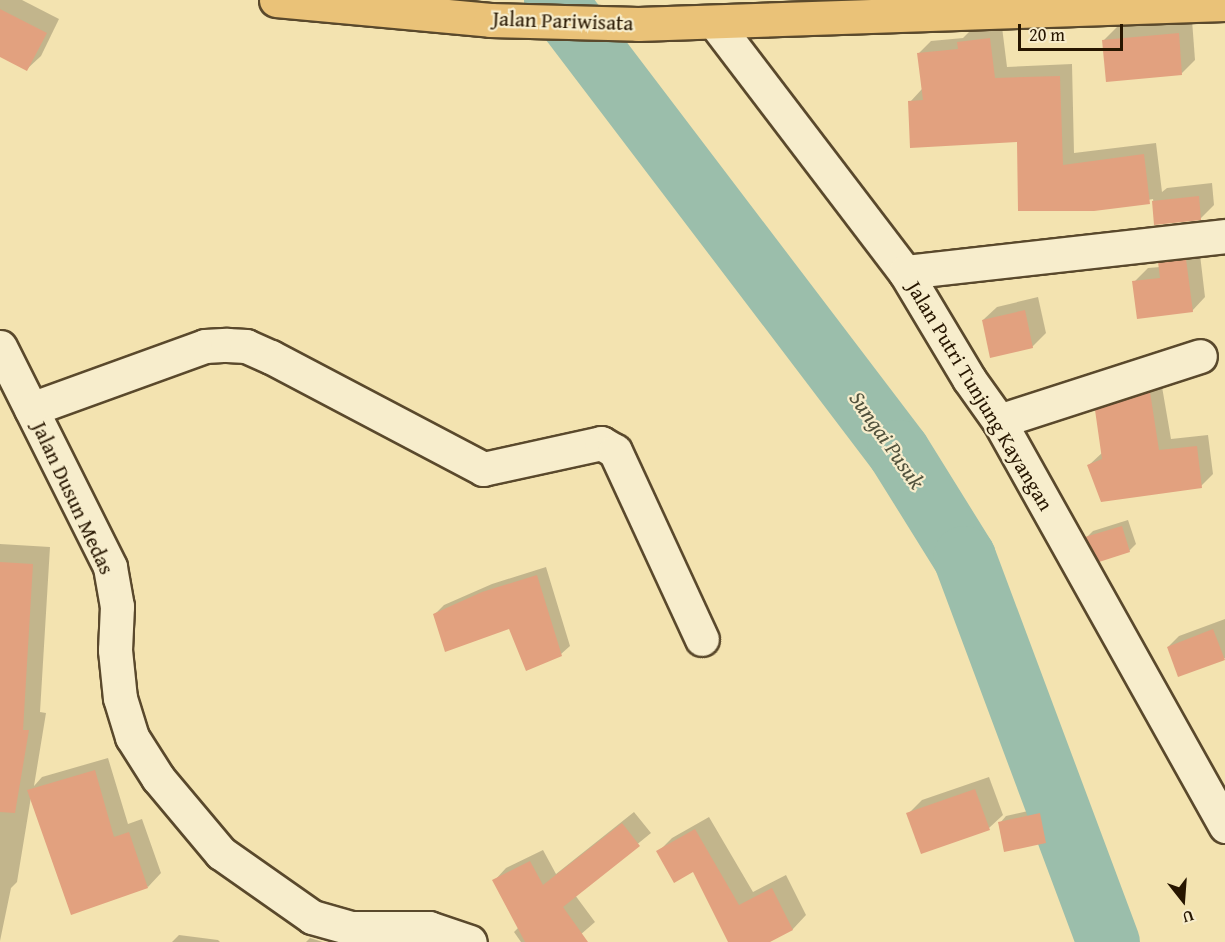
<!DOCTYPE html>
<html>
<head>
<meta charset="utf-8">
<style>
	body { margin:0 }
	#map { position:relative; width:1225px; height:942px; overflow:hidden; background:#f3e3b0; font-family:"Gentium Book Plus",serif }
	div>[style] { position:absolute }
	.shadow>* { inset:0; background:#0003 }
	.river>* { height:63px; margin:-31.5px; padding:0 31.5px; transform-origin:31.5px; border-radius:31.5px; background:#9bbeab }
	.building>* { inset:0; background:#e2a17f }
	.roads { filter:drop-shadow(2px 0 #5a492c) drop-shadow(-2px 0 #5a492c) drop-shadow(0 2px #5a492c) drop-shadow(0 -2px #5a492c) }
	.minor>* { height:33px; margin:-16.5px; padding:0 16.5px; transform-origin:16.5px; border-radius:16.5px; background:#f7edcc }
	.major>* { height:33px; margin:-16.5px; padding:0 16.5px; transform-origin:16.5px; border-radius:16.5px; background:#eac278 }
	span { translate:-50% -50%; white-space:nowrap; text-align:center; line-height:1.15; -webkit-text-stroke:4.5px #f7edcc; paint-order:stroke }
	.street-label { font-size:21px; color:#271600 }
	.water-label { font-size:22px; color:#50513c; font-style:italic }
	.north { position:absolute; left:1153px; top:870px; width:60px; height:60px; -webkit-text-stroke:4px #f7edcc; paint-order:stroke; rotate:163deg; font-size:16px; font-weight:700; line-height:24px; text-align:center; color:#271600 }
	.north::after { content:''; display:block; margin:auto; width:21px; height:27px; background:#271600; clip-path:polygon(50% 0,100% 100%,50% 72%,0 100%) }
	.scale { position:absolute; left:1018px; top:24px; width:105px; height:27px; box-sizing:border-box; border:3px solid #271600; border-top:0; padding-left:8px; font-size:18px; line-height:21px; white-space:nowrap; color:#271600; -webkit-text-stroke:4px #f7edcc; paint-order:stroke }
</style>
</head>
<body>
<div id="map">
	<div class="shadow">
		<div style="clip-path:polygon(0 0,22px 0,59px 19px,41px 56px,27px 69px,0 55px)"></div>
		<div style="clip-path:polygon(1192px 20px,1195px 60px,1182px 73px,1104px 40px,1117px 27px)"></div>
		<div style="clip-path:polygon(1002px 27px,1007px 67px,1072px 64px,1074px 153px,1156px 143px,1162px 192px,1167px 188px,1212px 183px,1214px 205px,1201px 218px,1156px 223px,1153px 199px,1094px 210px,1019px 141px,910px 102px,922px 89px,919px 53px,931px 41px,963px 38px,971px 30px)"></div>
		<div style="clip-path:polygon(1199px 246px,1205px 297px,1192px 311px,1134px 282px,1148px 268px,1160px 267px,1173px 249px)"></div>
		<div style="clip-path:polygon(1038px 297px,1046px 333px,1032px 347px,983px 320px,997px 307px)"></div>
		<div style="clip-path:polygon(1161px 381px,1171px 439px,1208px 435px,1213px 474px,1201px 486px,1089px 465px,1103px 452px,1096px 410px,1108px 398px)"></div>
		<div style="clip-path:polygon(1128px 520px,1136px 544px,1129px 551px,1087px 537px,1093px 531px)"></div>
		<div style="clip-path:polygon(0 544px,50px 547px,40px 712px,46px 713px,34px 786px,42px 777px,108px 758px,128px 824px,142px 819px,161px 873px,148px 887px,31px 797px,17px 882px,11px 888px,0 941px)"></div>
		<div style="clip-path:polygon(546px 567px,570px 646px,561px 654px,510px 627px,435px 614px,444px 605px,492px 584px)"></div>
		<div style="clip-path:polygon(1225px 619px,1225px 658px,1179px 675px,1168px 647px,1179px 636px)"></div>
		<div style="clip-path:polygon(989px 777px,1003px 815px,989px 828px,908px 814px,922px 800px)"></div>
		<div style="clip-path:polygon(1046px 807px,1052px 835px,1045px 842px,1000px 823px,1006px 816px)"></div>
		<div style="clip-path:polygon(634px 812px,651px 833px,575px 895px,595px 922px,572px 942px,521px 942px,514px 932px,519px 927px,494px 881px,506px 868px,543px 850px,556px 874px)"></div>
		<div style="clip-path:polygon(709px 817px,753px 892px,786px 875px,806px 915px,793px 929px,767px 942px,729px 942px,693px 870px,658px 852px,672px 838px)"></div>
		<div style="clip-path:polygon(179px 935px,218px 940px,220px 942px,172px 942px)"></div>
		<div style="clip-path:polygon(310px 938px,323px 942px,306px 942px)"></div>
	</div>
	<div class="river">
		<div style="left:555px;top:0;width:567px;rotate:52.75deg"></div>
		<div style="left:898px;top:451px;width:125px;rotate:58.1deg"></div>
		<div style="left:964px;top:557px;width:411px;rotate:69.5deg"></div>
	</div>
	<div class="building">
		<div style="clip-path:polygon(0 9px,47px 33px,27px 71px,0 57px)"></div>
		<div style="clip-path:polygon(1179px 33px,1182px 75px,1106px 82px,1102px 40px)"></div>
		<div style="clip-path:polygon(990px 38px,995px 78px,1060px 76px,1063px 165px,1144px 154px,1150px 204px,1094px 211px,1018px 211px,1017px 142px,910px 148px,908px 101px,923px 100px,917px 53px,958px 49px,957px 42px)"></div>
		<div style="clip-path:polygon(1199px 196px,1201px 220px,1154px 225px,1152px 201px)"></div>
		<div style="clip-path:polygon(1186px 259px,1193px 312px,1137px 319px,1132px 281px,1160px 278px,1158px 262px)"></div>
		<div style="clip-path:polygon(1025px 310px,1033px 348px,990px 358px,982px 320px)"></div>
		<div style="clip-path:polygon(1150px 392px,1159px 450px,1197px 446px,1202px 488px,1101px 502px,1087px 465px,1102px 459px,1095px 410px)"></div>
		<div style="clip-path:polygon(1122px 526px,1130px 552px,1099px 562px,1085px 537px)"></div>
		<div style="clip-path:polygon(0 562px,33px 564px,23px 730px,29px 730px,15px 813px,0 812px)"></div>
		<div style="clip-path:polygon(537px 575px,562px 656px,526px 671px,509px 629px,445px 652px,433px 614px,482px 592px)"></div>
		<div style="clip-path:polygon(1213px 629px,1225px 660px,1178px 677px,1167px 647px)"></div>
		<div style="clip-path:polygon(95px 770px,114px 837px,129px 832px,148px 888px,71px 915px,27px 790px)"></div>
		<div style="clip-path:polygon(975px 789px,990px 830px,921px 854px,906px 813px)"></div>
		<div style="clip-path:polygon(1040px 813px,1046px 843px,1004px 852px,998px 822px)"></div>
		<div style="clip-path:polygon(622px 823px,640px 846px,563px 907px,588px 942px,525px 942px,492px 880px,530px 861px,543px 885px)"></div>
		<div style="clip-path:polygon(695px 829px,739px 905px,772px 888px,793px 930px,770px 942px,728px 942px,693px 872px,674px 883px,656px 851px)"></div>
	</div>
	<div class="roads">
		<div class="minor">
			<div style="left:715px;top:23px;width:313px;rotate:52.7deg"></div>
			<div style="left:905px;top:272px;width:125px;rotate:59.1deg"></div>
			<div style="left:969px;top:379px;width:52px;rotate:54.5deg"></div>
			<div style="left:999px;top:421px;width:464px;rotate:60.8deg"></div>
			<div style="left:905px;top:272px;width:322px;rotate:-6.4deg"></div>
			<div style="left:0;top:347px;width:246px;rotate:63.4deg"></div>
			<div style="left:110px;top:567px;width:40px;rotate:80deg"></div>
			<div style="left:117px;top:606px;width:44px;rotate:92.6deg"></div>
			<div style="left:115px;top:650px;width:48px;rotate:84.1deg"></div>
			<div style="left:120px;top:698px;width:41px;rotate:72.9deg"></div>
			<div style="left:132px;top:737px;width:49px;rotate:57.6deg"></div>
			<div style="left:158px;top:778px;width:98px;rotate:50deg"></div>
			<div style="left:221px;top:853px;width:111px;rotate:35.1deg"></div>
			<div style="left:312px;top:917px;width:41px;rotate:15.8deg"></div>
			<div style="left:351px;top:928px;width:78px"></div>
			<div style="left:429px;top:928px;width:43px;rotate:18.9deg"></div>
			<div style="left:31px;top:409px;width:185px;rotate:-19.9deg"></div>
			<div style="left:205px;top:346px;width:22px;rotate:-3deg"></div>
			<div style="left:227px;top:345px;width:19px;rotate:3deg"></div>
			<div style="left:246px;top:346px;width:27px;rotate:24deg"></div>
			<div style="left:271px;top:357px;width:240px;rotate:27.8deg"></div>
			<div style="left:483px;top:469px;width:121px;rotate:-12.4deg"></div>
			<div style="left:601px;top:443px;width:16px;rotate:30deg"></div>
			<div style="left:615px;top:451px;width:207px;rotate:65.2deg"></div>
			<div style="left:999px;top:421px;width:211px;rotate:-17.9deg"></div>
		</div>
		<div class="major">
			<div style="left:276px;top:0;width:215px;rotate:5.3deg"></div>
			<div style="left:490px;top:20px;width:148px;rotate:1.5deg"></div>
			<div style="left:638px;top:24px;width:587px;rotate:-1.95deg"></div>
		</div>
	</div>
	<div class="street-label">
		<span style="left:563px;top:21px;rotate:2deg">Jalan Pariwisata</span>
		<span style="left:980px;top:396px;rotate:59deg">Jalan Putri Tunjung Kayangan</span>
		<span style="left:73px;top:498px;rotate:65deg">Jalan Dusun Medas</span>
	</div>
	<div class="water-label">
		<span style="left:887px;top:440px;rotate:55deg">Sungai Pusuk</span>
	</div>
	<div class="north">U</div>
	<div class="scale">20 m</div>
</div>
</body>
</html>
